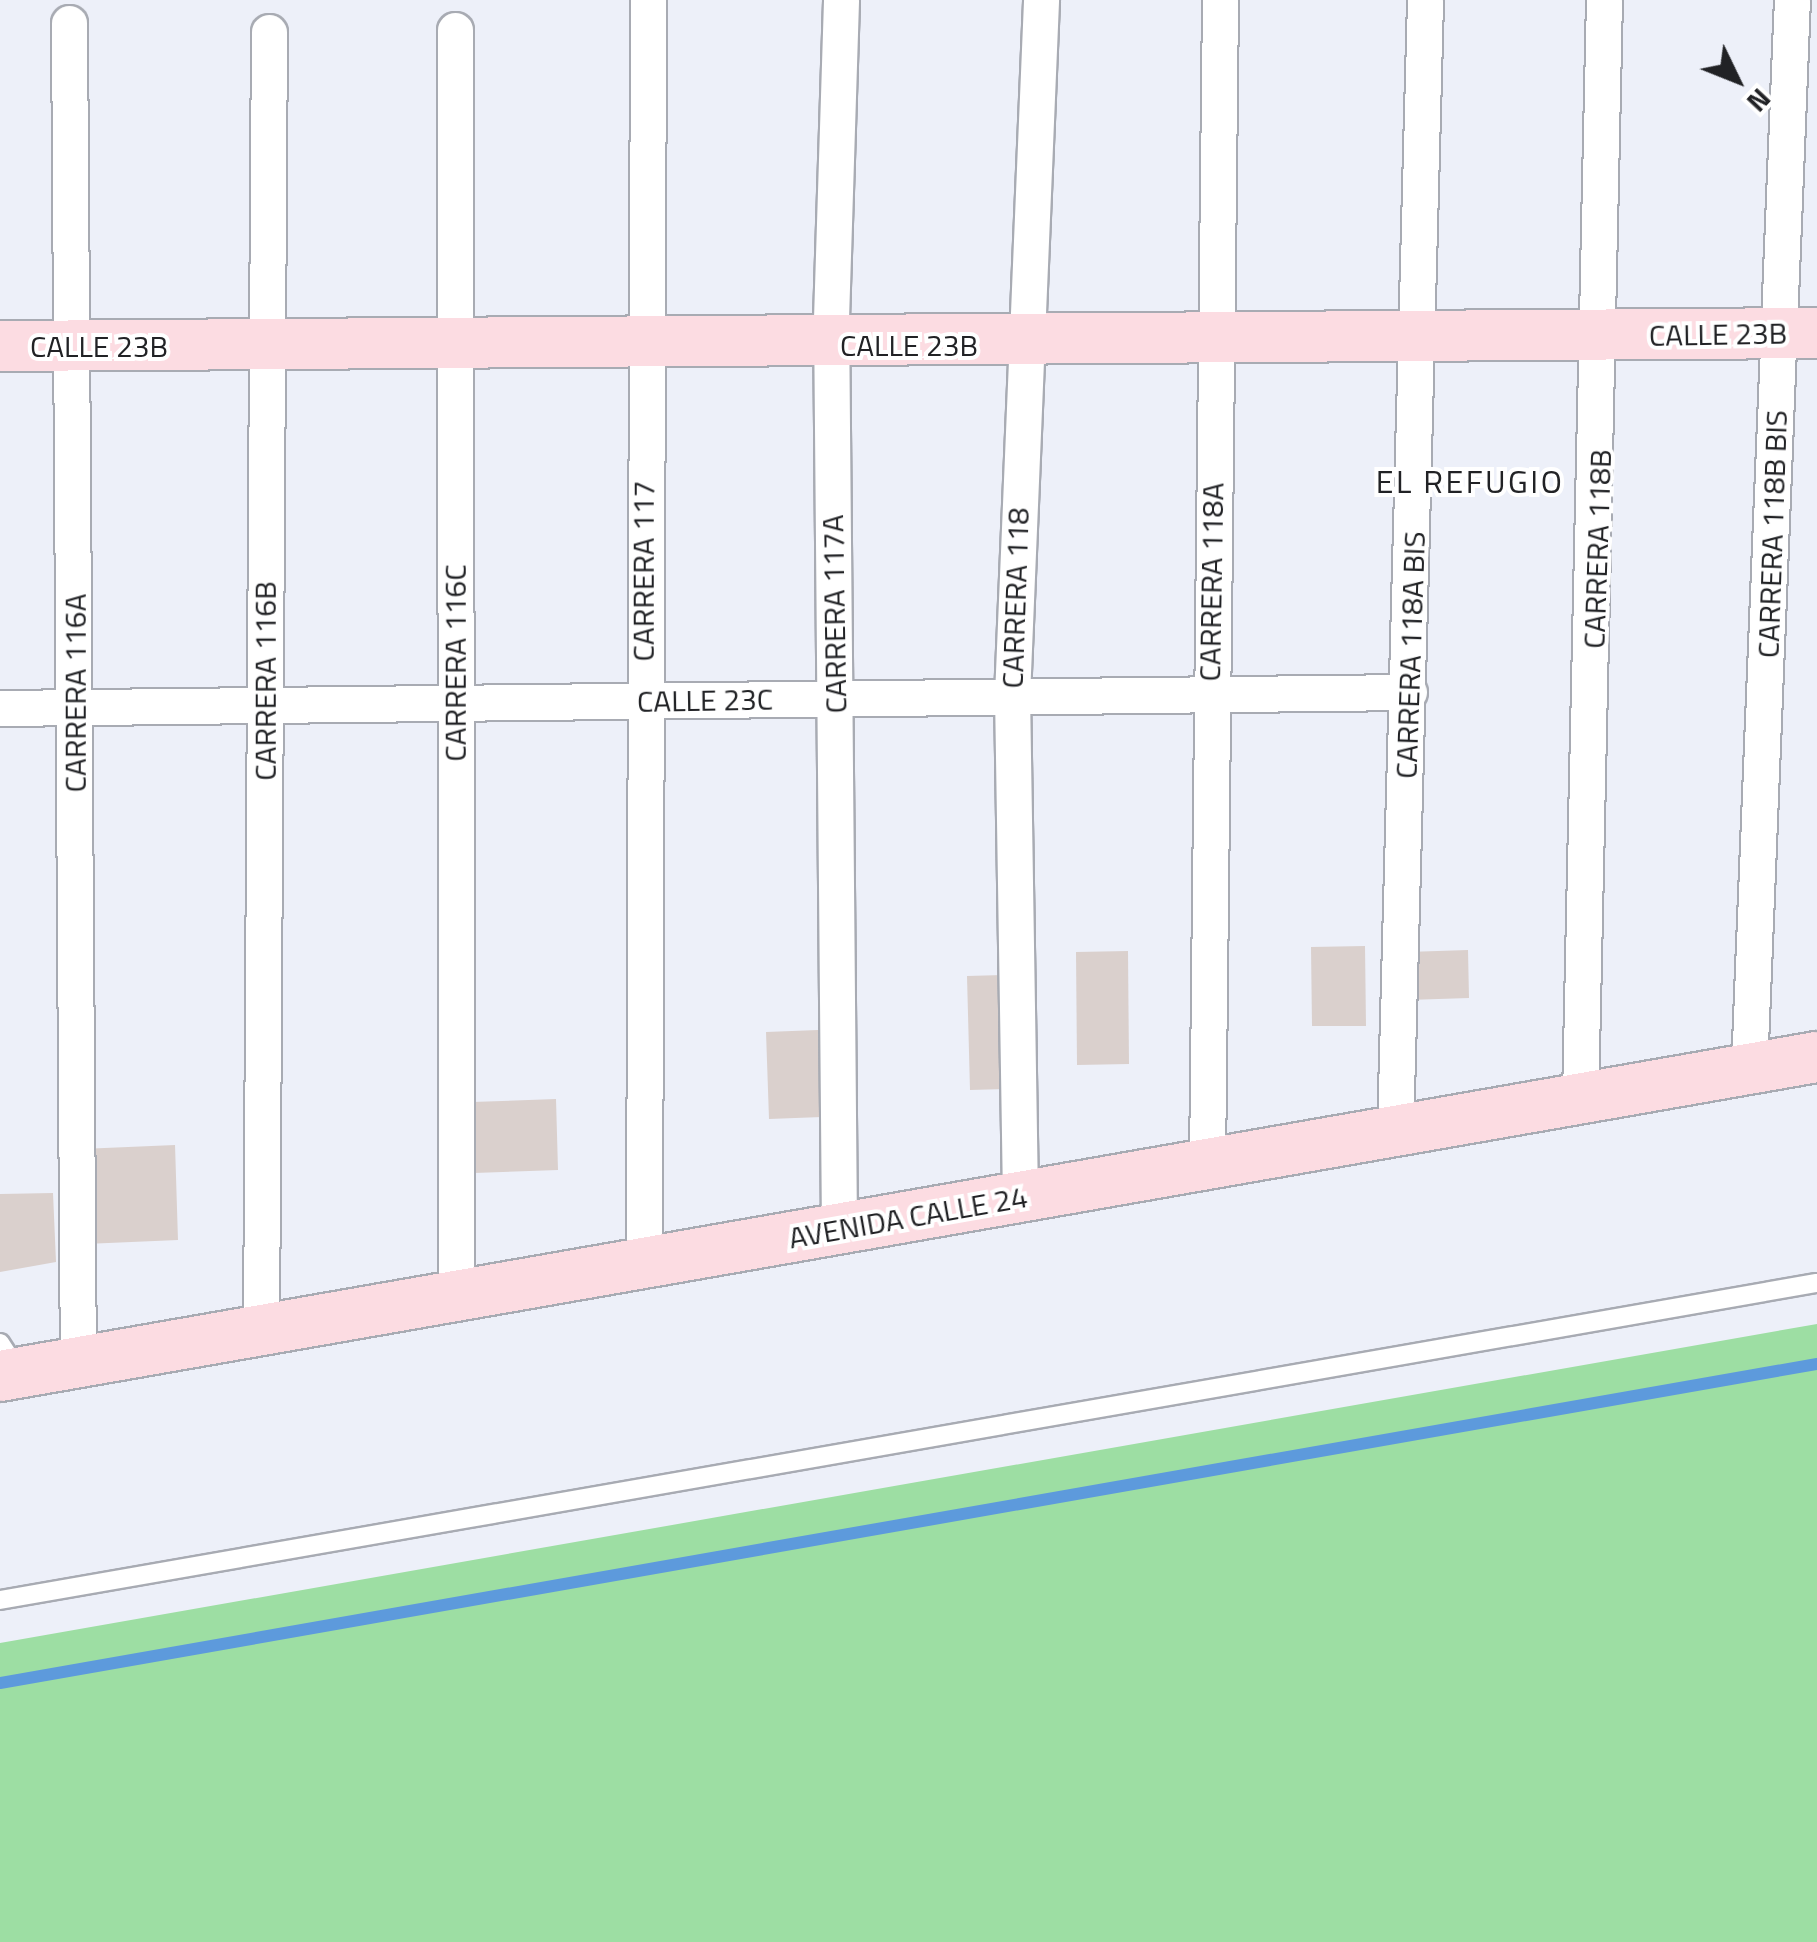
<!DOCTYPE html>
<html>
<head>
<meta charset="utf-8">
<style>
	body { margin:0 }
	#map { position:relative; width:1817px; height:1942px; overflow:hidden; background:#edf0f9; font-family:"Titillium Web",sans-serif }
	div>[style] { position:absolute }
	.green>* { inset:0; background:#9ddea3 }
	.stream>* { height:12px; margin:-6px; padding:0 6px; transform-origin:6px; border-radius:6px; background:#5d9adc }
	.building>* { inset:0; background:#dad0cd }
	.roads { filter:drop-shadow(2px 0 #a8abb3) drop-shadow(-2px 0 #a8abb3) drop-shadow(0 2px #a8abb3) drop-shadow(0 -2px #a8abb3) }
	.lane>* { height:18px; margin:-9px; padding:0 9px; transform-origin:9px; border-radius:9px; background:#fff }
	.street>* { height:35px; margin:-17.5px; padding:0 17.5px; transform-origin:17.5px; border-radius:17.5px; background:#fff }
	.secondary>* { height:50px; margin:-25px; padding:0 25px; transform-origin:25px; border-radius:25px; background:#fcdce2 }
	span { translate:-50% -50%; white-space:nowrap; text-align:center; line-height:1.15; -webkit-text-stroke:8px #fff; paint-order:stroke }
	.street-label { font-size:30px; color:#212225 }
	.neighbourhood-label { font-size:32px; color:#212225; letter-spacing:2.5px }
	.north { position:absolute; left:1687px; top:30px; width:100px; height:100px; -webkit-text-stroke:8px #fff; paint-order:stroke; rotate:133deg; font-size:28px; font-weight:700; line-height:40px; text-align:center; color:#212225 }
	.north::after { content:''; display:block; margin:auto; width:35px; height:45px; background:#212225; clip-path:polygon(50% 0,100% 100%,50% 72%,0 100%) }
</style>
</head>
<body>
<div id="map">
	<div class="green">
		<div style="clip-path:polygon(1817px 1324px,1817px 1942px,0 1942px,0 1643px)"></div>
	</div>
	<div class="stream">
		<div style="left:0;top:1683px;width:1845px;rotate:-9.96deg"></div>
	</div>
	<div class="building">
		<div style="clip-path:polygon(1365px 946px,1366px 1026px,1312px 1026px,1311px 947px)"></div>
		<div style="clip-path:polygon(1468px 950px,1469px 998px,1408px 1000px,1407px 952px)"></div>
		<div style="clip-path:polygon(1128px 951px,1129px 1064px,1077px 1065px,1076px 952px)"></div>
		<div style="clip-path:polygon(1003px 975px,1006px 1089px,970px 1090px,967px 976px)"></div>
		<div style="clip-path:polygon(818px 1030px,822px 1117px,769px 1119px,766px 1032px)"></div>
		<div style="clip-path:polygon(556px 1099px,558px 1170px,474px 1173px,472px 1102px)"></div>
		<div style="clip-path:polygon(175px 1145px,178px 1240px,85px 1244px,81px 1149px)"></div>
		<div style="clip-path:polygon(53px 1193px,56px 1262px,0 1272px,0 1194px)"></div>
	</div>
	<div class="roads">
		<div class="lane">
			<div style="left:0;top:1343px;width:30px;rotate:57deg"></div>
			<div style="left:0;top:1600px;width:1844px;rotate:-9.9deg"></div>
		</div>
		<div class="street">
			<div style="left:69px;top:23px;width:1340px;rotate:89.62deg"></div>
			<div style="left:455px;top:30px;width:1266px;rotate:89.95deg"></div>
			<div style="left:0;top:708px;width:1409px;rotate:-0.65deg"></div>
			<div style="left:1749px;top:1069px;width:1070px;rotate:-87.7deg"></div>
			<div style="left:1580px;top:1098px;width:1098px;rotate:-88.75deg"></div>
			<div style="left:1395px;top:1131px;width:1131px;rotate:-88.48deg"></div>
			<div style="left:1207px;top:1164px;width:1164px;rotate:-89.36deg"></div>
			<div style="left:1020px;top:1197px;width:501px;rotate:-90.91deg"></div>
			<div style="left:1012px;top:696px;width:697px;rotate:-87.61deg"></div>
			<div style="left:839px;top:1229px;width:910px;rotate:-90.5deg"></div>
			<div style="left:831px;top:319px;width:319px;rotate:-88.2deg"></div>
			<div style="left:644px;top:1263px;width:1263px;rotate:-89.82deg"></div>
			<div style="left:261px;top:1330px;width:1298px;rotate:-89.65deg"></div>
		</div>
		<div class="secondary">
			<div style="left:0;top:346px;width:1817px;rotate:-0.41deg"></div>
			<div style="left:0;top:1376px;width:1845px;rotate:-9.96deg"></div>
		</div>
	</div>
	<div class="street-label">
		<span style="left:1718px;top:334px;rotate:-1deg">CALLE 23B</span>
		<span style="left:909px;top:345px">CALLE 23B</span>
		<span style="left:99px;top:346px">CALLE 23B</span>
		<span style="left:1772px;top:534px;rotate:-88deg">CARRERA 118B BIS</span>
		<span style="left:1597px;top:549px;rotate:-88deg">CARRERA 118B</span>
		<span style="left:643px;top:571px;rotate:-90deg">CARRERA 117</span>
		<span style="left:1211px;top:582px;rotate:-89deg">CARRERA 118A</span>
		<span style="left:1015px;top:598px;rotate:-88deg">CARRERA 118</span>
		<span style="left:834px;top:614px;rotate:-91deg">CARRERA 117A</span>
		<span style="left:1410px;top:655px;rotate:-88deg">CARRERA 118A BIS</span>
		<span style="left:455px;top:663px;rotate:-90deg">CARRERA 116C</span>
		<span style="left:265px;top:681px;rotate:-90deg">CARRERA 116B</span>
		<span style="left:75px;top:693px;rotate:-90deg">CARRERA 116A</span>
		<span style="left:705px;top:700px;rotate:-1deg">CALLE 23C</span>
		<span style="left:908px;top:1217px;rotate:-10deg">AVENIDA CALLE 24</span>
	</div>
	<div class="neighbourhood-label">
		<span style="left:1470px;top:481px">EL REFUGIO</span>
	</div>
	<div class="north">N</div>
</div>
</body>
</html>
